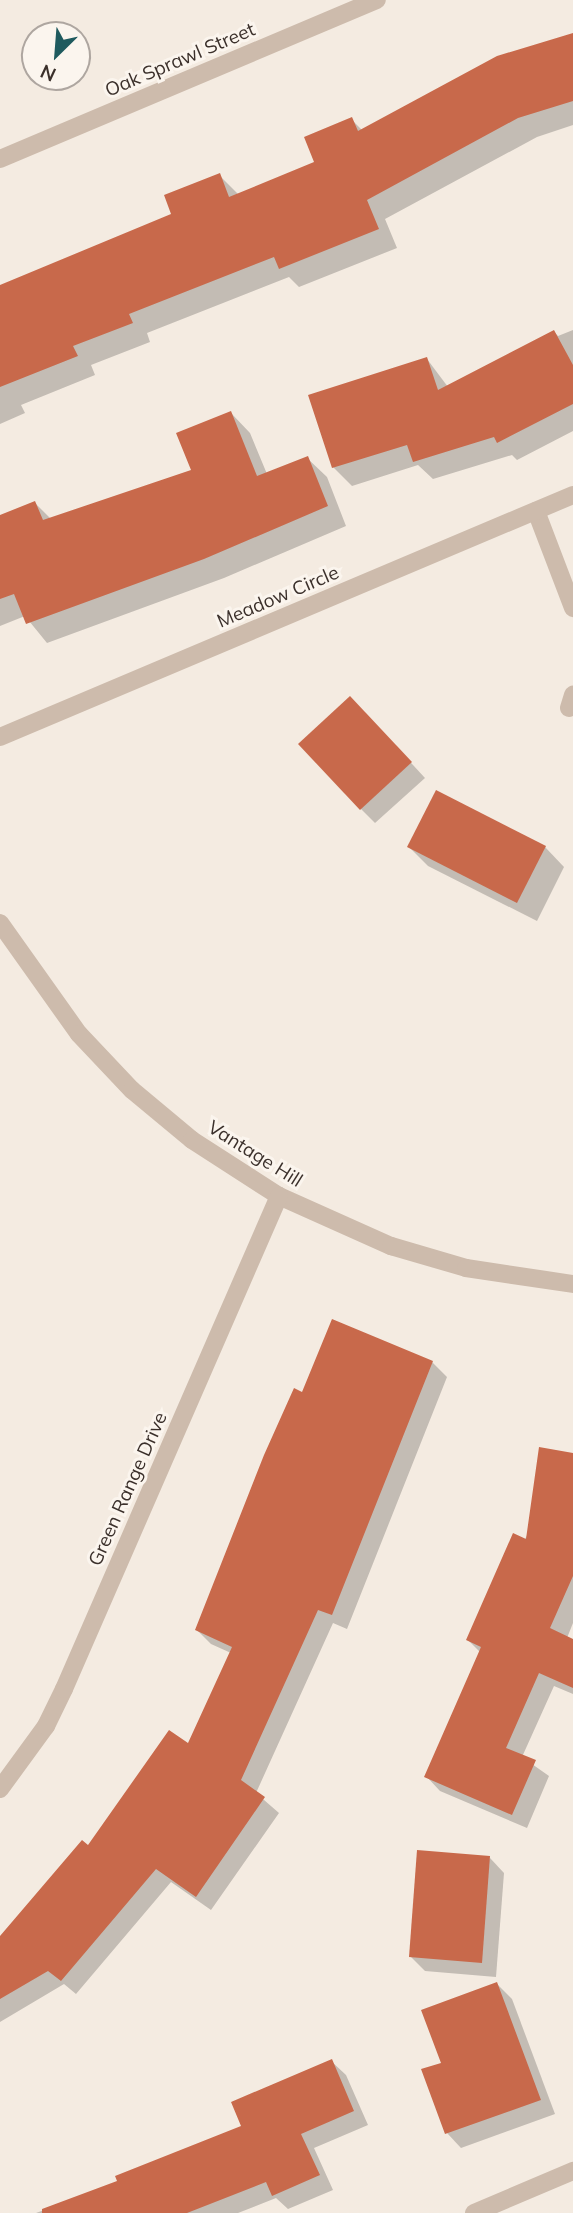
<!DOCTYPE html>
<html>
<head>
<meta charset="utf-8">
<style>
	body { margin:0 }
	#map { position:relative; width:573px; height:2213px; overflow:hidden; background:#f4ebe1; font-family:Mulish,sans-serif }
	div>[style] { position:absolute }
	.shadow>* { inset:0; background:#0003 }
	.building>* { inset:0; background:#c8694b }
	.street>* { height:18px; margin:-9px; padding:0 9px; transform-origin:9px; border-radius:9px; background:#cdbbac }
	span { translate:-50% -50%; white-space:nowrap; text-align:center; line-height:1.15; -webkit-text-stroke:6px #fbf5ee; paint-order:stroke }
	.street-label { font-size:19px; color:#3b302b }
	.north { position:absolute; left:21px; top:21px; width:70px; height:70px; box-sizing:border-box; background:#fbf5ee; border:2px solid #aea6a0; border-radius:50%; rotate:205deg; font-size:19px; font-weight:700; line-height:28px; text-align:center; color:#3b302b }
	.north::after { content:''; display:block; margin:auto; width:24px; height:32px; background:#1f5a5e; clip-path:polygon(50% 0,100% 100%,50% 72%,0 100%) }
</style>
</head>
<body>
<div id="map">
	<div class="shadow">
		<div style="clip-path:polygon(573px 35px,573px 125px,537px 137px,385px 219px,397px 248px,299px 287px,289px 277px,147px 333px,150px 342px,91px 365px,95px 375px,21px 405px,25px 413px,0 424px,0 287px,173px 215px,219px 175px,239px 195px,317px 163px,351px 119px,363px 131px)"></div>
		<div style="clip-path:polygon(573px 330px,573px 431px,517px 460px,512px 455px,433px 479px,418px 465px,352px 486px,333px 467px,427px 359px,448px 387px,554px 332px,558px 336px)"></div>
		<div style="clip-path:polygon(231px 413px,250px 433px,267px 474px,307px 458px,327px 477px,346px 526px,224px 578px,47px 643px,25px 616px,0 626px,0 517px,35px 503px,51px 519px,193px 471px)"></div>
		<div style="clip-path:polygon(365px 713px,425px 778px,375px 823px,361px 809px)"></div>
		<div style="clip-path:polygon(409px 847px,545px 847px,564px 867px,537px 921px,428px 866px)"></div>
		<div style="clip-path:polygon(432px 1362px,447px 1377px,347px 1629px,333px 1623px,256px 1793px,279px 1813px,211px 1910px,171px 1882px,76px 1994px,64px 1984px,0 2022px,0 1939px,189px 1746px,231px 1653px,211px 1644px,197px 1630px,303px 1394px)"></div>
		<div style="clip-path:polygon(573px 1454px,573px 1623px,567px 1638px,573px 1641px,573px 1694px,554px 1686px,522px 1757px,549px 1776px,527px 1828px,440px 1791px,426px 1776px,480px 1652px,468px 1640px)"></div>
		<div style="clip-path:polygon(490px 1858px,504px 1873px,496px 1977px,425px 1971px,410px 1956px)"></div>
		<div style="clip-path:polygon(497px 1984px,512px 1999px,555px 2114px,461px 2148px,447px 2133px,443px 2064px)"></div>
		<div style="clip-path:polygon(331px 2061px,346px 2075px,368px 2125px,314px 2148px,333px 2190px,288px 2209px,276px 2198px,238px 2213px,36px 2213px,120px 2182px,243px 2126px)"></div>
	</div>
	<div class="building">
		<div style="clip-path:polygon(573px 33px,573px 101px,518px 118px,367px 200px,379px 229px,279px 269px,274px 257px,129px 314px,133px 323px,73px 346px,78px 356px,0 387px,0 285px,171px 214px,164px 195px,220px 173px,229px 197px,314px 162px,304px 137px,352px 117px,358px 131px,497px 56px)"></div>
		<div style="clip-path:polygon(554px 330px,573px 365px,573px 404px,497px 443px,494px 437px,413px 462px,407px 445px,332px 468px,308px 395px,427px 357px,438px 390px)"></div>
		<div style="clip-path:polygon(231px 411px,257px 476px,308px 456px,328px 506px,204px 559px,26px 624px,14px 594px,0 599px,0 515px,35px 501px,43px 520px,191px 470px,176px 433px)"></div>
		<div style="clip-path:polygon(350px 696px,412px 762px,360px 810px,298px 744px)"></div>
		<div style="clip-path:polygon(436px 790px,546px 846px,517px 903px,407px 847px)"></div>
		<div style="clip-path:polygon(332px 1319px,433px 1361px,332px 1615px,318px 1610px,241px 1780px,265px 1797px,196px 1897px,156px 1869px,61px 1981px,48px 1971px,0 1999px,0 1936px,82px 1840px,88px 1845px,169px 1730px,188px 1743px,232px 1647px,195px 1630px,264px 1455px,294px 1388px,302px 1392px)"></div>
		<div style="clip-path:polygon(539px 1447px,573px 1453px,573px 1576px,550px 1628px,573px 1639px,573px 1688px,539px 1673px,506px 1748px,536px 1760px,512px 1815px,424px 1777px,481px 1647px,466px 1640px,513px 1533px,526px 1539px)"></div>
		<div style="clip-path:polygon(417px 1850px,490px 1856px,482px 1963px,409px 1957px)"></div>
		<div style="clip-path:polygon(497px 1982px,541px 2100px,445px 2134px,421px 2069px,441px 2063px,421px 2010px)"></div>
		<div style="clip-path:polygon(332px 2059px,354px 2111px,301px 2134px,320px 2175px,272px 2196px,266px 2182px,187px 2213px,42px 2213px,42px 2209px,117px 2181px,115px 2176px,241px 2126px,231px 2102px)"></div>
	</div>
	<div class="street">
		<div style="left:0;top:159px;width:409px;rotate:-22.9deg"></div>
		<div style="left:536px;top:511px;width:104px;rotate:69.1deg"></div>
		<div style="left:569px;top:708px;width:14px;rotate:-73deg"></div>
		<div style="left:0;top:737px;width:622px;rotate:-22.9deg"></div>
		<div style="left:0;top:923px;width:136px;rotate:54.6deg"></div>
		<div style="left:79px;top:1034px;width:77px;rotate:46.6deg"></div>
		<div style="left:132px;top:1090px;width:78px;rotate:39.8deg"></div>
		<div style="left:192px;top:1140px;width:103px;rotate:32.8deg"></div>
		<div style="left:279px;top:1196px;width:123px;rotate:24.1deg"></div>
		<div style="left:391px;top:1246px;width:78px;rotate:16.3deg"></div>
		<div style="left:466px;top:1268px;width:108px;rotate:8.5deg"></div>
		<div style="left:0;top:1789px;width:78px;rotate:-53.9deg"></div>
		<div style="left:46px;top:1726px;width:41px;rotate:-64.1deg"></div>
		<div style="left:64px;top:1689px;width:538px;rotate:-66.44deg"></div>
		<div style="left:474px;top:2213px;width:108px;rotate:-23deg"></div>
	</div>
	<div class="street-label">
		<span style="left:180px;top:60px;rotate:-23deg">Oak Sprawl Street</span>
		<span style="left:278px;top:597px;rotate:-23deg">Meadow Circle</span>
		<span style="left:255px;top:1154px;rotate:32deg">Vantage Hill</span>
		<span style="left:128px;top:1489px;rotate:-66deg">Green Range Drive</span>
	</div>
	<div class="north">N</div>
</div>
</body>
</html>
